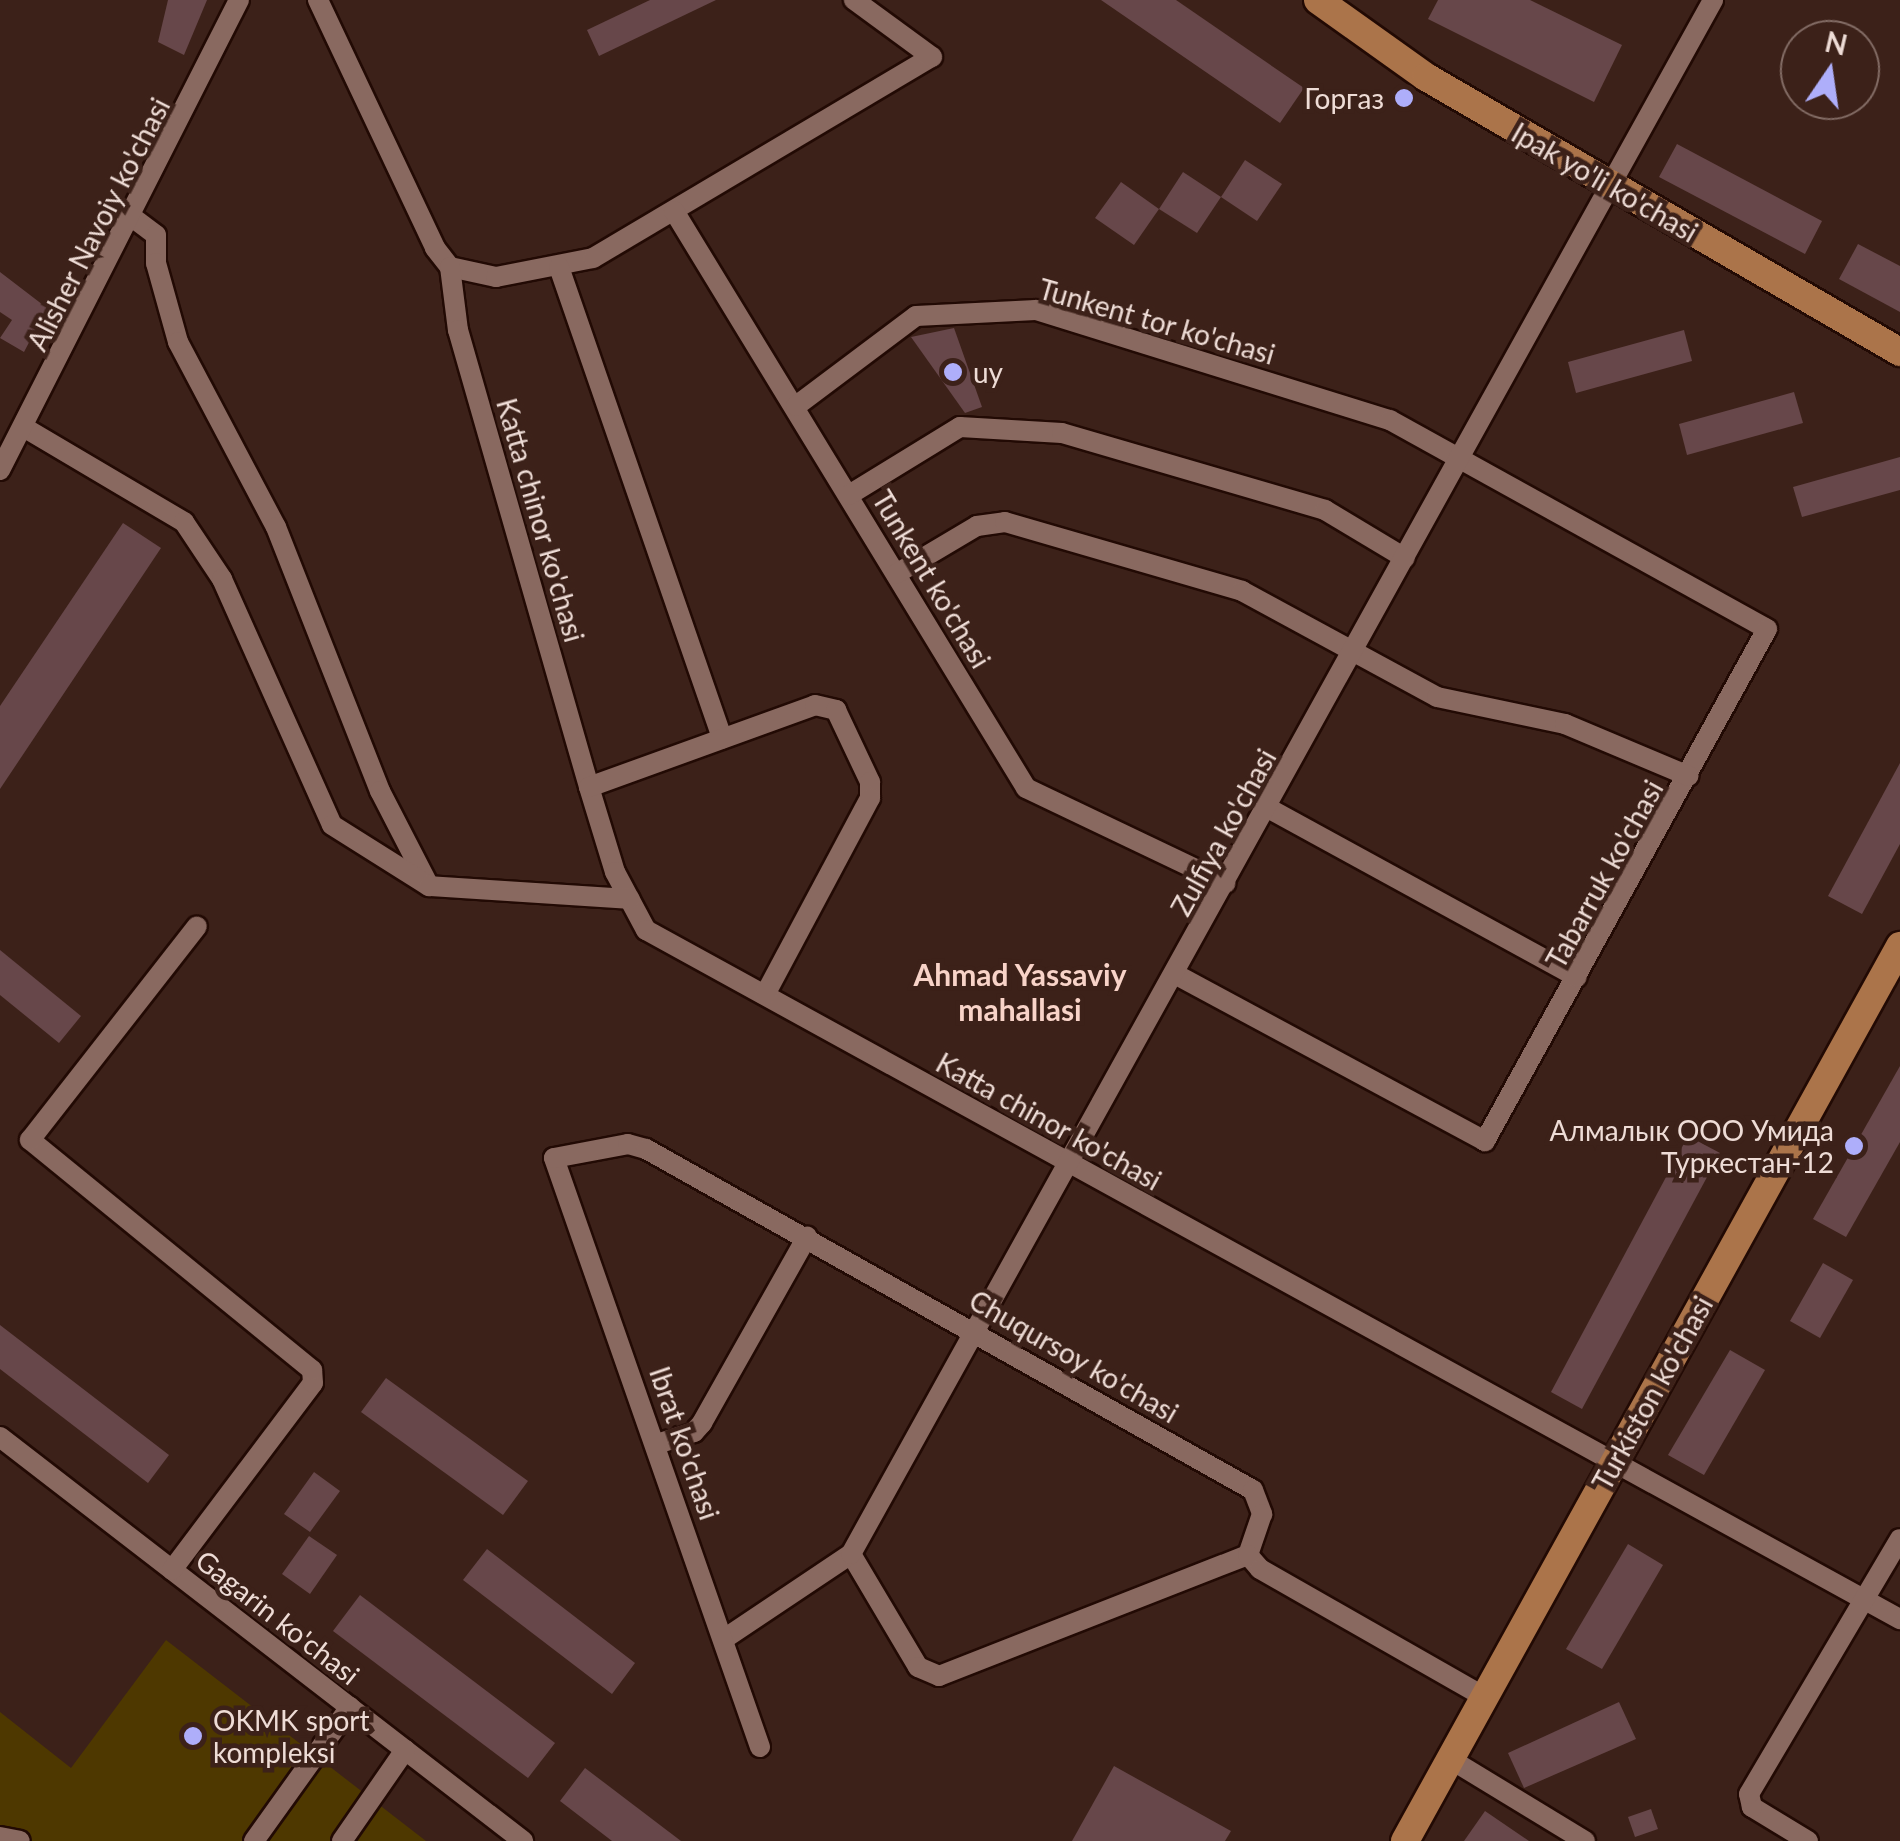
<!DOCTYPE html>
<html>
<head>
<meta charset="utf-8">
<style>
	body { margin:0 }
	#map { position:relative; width:1900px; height:1841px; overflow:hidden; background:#3c2119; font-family:Lato,sans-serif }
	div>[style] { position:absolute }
	.green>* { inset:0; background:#4e3800 }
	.building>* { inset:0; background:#67474a }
	.roads { filter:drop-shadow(2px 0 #220a04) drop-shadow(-2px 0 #220a04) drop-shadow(0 2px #220a04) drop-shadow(0 -2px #220a04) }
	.minor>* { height:20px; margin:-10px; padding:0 10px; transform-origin:10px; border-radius:10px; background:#896960 }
	.major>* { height:28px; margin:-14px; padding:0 14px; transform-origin:14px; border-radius:14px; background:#ab744a }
	.dots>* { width:28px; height:28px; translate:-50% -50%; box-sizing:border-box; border:5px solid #3c2119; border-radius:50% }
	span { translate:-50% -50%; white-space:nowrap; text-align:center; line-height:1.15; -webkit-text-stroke:9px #3c2119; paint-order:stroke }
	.poi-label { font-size:28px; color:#eedcd6 }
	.right { translate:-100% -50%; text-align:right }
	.left { translate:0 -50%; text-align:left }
	.street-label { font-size:28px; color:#eedcd6 }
	.neighbourhood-label { font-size:30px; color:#f8d3c8; font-weight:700 }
	.north { position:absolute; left:1780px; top:20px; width:100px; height:100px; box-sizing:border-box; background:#3c2119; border:2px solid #836c65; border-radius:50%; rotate:13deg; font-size:28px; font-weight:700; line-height:40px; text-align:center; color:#eedcd6 }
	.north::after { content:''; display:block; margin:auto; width:35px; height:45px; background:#aeaefa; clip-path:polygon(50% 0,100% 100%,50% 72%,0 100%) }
</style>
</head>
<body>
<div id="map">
	<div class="green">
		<div style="clip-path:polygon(166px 1640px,426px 1841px,0 1841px,0 1712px,71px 1768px)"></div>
	</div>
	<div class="building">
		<div style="clip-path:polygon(168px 0,207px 0,184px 55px,158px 42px)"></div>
		<div style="clip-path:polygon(650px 0,716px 0,599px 56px,587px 30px)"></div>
		<div style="clip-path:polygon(1101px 0,1176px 0,1304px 88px,1280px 123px)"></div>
		<div style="clip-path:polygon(1438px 0,1530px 0,1622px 45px,1594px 102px,1428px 19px)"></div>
		<div style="clip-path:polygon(1677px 144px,1822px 221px,1805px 254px,1659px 177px)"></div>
		<div style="clip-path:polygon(1245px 160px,1282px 184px,1257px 221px,1221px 197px)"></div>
		<div style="clip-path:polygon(1183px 172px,1221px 197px,1197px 233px,1159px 209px)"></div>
		<div style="clip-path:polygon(1121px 182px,1159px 209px,1134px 245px,1095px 218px)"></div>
		<div style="clip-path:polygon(1858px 244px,1900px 266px,1900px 312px,1839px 279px)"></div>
		<div style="clip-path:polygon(0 272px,47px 308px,24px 352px,0 338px,12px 320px,0 312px)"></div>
		<div style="clip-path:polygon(954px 328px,982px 407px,965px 413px,911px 337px)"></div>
		<div style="clip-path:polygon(1684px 330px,1692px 361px,1576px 393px,1568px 362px)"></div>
		<div style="clip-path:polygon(1794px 392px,1803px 423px,1687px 455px,1679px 424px)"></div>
		<div style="clip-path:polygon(1900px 457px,1900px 490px,1802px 517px,1793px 487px)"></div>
		<div style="clip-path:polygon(123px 523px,161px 548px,0 789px,0 706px)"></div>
		<div style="clip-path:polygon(1900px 763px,1900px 844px,1862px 914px,1828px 896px)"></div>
		<div style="clip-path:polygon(0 950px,81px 1016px,59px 1043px,0 995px)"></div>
		<div style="clip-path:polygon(1900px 1066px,1900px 1142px,1846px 1237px,1813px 1219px)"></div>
		<div style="clip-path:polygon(1688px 1136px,1720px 1153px,1582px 1409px,1551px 1392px)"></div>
		<div style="clip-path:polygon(1823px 1263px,1853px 1280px,1820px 1338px,1790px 1321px)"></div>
		<div style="clip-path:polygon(0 1325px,169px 1455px,148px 1483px,0 1369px)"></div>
		<div style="clip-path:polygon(1730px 1350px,1765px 1370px,1704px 1475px,1668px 1455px)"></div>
		<div style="clip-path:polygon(386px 1378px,528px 1481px,503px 1515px,361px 1412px)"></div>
		<div style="clip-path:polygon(314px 1472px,340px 1491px,310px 1532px,284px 1514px)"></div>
		<div style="clip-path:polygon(309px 1536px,337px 1555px,310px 1594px,282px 1574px)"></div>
		<div style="clip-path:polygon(1628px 1544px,1663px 1565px,1602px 1669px,1566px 1649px)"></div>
		<div style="clip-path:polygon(487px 1549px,635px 1663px,612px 1694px,463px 1580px)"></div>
		<div style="clip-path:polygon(360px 1595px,555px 1743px,528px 1778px,333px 1631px)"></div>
		<div style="clip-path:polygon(1619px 1702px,1636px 1739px,1524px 1788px,1508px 1753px)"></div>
		<div style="clip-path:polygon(1114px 1766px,1231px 1831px,1225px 1841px,1072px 1841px)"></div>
		<div style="clip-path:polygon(585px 1768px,681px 1841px,612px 1841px,560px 1801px)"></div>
		<div style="clip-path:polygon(1651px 1809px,1658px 1829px,1635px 1837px,1628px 1817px)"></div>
		<div style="clip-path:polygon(1485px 1811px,1529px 1841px,1464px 1841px)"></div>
	</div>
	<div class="roads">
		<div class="minor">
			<div style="left:318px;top:0;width:274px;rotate:64.7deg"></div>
			<div style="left:435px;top:248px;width:24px;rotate:52deg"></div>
			<div style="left:450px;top:267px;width:47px;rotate:12.3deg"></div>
			<div style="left:496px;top:277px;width:99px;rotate:-11.1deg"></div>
			<div style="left:593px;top:258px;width:394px;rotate:-30.7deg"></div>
			<div style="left:932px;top:57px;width:97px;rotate:-143.8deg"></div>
			<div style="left:674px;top:211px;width:676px;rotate:58.61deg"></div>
			<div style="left:1026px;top:788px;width:221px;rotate:25.5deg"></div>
			<div style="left:132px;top:217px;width:30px;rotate:37deg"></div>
			<div style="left:156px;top:235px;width:28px;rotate:90deg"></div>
			<div style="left:156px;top:263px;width:82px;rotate:74.4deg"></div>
			<div style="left:178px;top:342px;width:209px;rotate:62.1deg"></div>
			<div style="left:276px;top:527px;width:284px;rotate:68.5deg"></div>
			<div style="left:380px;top:791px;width:105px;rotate:62.7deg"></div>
			<div style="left:450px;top:267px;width:64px;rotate:82.8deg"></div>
			<div style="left:458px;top:330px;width:475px;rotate:74deg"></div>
			<div style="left:589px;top:787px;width:89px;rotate:73deg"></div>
			<div style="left:615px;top:872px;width:66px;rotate:61.9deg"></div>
			<div style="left:646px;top:930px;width:1431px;rotate:28.79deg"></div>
			<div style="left:559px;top:267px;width:499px;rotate:70.9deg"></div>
			<div style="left:796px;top:406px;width:150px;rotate:-36.9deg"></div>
			<div style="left:916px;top:316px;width:120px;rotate:-2.9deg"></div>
			<div style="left:1036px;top:310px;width:371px;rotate:17.3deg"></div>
			<div style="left:1390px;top:420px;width:431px;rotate:29deg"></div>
			<div style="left:1767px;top:629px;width:585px;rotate:118.85deg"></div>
			<div style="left:1485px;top:1141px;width:352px;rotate:-151.7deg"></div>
			<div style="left:25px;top:428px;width:185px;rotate:30.6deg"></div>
			<div style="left:184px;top:522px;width:69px;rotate:56.3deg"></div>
			<div style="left:222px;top:579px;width:269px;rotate:65.9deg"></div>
			<div style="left:332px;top:825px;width:115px;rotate:32.2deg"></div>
			<div style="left:429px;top:886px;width:201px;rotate:3.7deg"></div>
			<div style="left:0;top:470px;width:527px;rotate:-63.05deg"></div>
			<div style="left:849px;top:495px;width:130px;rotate:-31.5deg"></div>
			<div style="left:960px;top:427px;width:102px;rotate:3.4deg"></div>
			<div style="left:1062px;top:433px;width:274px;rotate:16.3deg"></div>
			<div style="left:1325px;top:510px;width:93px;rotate:31deg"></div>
			<div style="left:896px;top:574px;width:94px;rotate:-30.7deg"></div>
			<div style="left:977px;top:526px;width:28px;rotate:-8deg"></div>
			<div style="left:1005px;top:522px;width:247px;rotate:16.2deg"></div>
			<div style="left:1242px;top:591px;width:222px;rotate:28.5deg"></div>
			<div style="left:1437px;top:697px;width:131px;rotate:11.9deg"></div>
			<div style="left:1565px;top:724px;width:134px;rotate:22.8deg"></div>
			<div style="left:589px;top:787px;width:240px;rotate:-19.9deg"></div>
			<div style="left:815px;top:705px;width:22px;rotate:13deg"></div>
			<div style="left:836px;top:710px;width:80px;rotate:64.7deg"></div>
			<div style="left:870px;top:782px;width:16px;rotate:90deg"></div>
			<div style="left:870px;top:798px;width:223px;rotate:118.1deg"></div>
			<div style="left:1268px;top:808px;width:352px;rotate:28.7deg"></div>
			<div style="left:0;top:1437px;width:661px;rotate:37.68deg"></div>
			<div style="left:657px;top:1444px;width:39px;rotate:-18deg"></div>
			<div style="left:694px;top:1432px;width:12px;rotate:-48deg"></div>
			<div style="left:702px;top:1423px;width:214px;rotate:-60.6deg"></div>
			<div style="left:851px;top:1554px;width:131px;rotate:59.3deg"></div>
			<div style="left:918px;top:1667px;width:23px;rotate:23deg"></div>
			<div style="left:939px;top:1676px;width:332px;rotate:-21.4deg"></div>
			<div style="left:172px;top:1570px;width:234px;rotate:-53deg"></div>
			<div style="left:313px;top:1383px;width:13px;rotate:-94deg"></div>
			<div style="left:312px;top:1370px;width:364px;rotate:-140.8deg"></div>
			<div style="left:30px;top:1140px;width:271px;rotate:-52deg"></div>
			<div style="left:724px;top:1639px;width:153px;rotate:-33.8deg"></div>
			<div style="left:851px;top:1554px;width:1777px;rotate:-60.98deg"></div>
			<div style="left:760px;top:1747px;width:624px;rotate:-109.28deg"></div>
			<div style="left:554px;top:1158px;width:75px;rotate:-10.7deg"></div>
			<div style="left:628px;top:1144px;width:19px;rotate:16deg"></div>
			<div style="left:646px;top:1149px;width:696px;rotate:29.33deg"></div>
			<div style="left:1253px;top:1490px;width:26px;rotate:69deg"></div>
			<div style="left:1262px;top:1514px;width:43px;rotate:108.9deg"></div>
			<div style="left:1248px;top:1555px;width:18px;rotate:49deg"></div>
			<div style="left:1260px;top:1569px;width:257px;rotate:29.7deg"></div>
			<div style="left:1450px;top:1759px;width:158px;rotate:31.3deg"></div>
			<div style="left:0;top:1837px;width:20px;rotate:11deg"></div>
			<div style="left:254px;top:1841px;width:165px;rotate:-54.4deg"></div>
			<div style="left:342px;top:1841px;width:111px;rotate:-55.3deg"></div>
			<div style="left:1808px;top:1841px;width:66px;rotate:-148.7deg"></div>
			<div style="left:1752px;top:1807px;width:13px;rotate:-103deg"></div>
			<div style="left:1749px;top:1794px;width:296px;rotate:-59.4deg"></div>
		</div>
		<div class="major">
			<div style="left:1318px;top:0;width:133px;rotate:35.5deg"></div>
			<div style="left:1426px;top:77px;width:548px;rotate:30.12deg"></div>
			<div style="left:1405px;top:1841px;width:1023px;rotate:-61.05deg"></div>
		</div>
	</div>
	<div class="dots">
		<div style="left:1404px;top:98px;background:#aeaefa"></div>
		<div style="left:953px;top:372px;background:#aeaefa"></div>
		<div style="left:1854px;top:1146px;background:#aeaefa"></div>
		<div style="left:193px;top:1736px;background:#aeaefa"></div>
	</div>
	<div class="poi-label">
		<span class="right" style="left:1384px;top:98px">Горгаз</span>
		<span class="left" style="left:973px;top:372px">uy</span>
		<span class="right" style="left:1834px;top:1146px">Алмалык ООО Умида<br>Туркестан-12</span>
		<span class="left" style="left:213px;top:1736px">OKMK sport<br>kompleksi</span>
	</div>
	<div class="street-label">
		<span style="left:1605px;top:182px;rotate:30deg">Ipak yo'li ko'chasi</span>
		<span style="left:98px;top:224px;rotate:-63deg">Alisher Navoiy ko'chasi</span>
		<span style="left:1157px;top:321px;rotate:16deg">Tunkent tor ko'chasi</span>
		<span style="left:541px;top:520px;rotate:74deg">Katta chinor ko'chasi</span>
		<span style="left:932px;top:579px;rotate:59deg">Tunkent ko'chasi</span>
		<span style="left:1223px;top:832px;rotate:-61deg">Zulfiya ko'chasi</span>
		<span style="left:1604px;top:874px;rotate:-61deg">Tabarruk ko'chasi</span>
		<span style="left:1049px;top:1121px;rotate:29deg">Katta chinor ko'chasi</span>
		<span style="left:1074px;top:1356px;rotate:30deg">Chuqursoy ko'chasi</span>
		<span style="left:1652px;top:1393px;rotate:-61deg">Turkiston ko'chasi</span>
		<span style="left:685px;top:1443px;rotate:71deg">Ibrat ko'chasi</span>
		<span style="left:278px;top:1617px;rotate:38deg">Gagarin ko'chasi</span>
	</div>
	<div class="neighbourhood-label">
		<span style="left:1020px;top:991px">Ahmad Yassaviy<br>mahallasi</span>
	</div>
	<div class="north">N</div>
</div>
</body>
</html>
